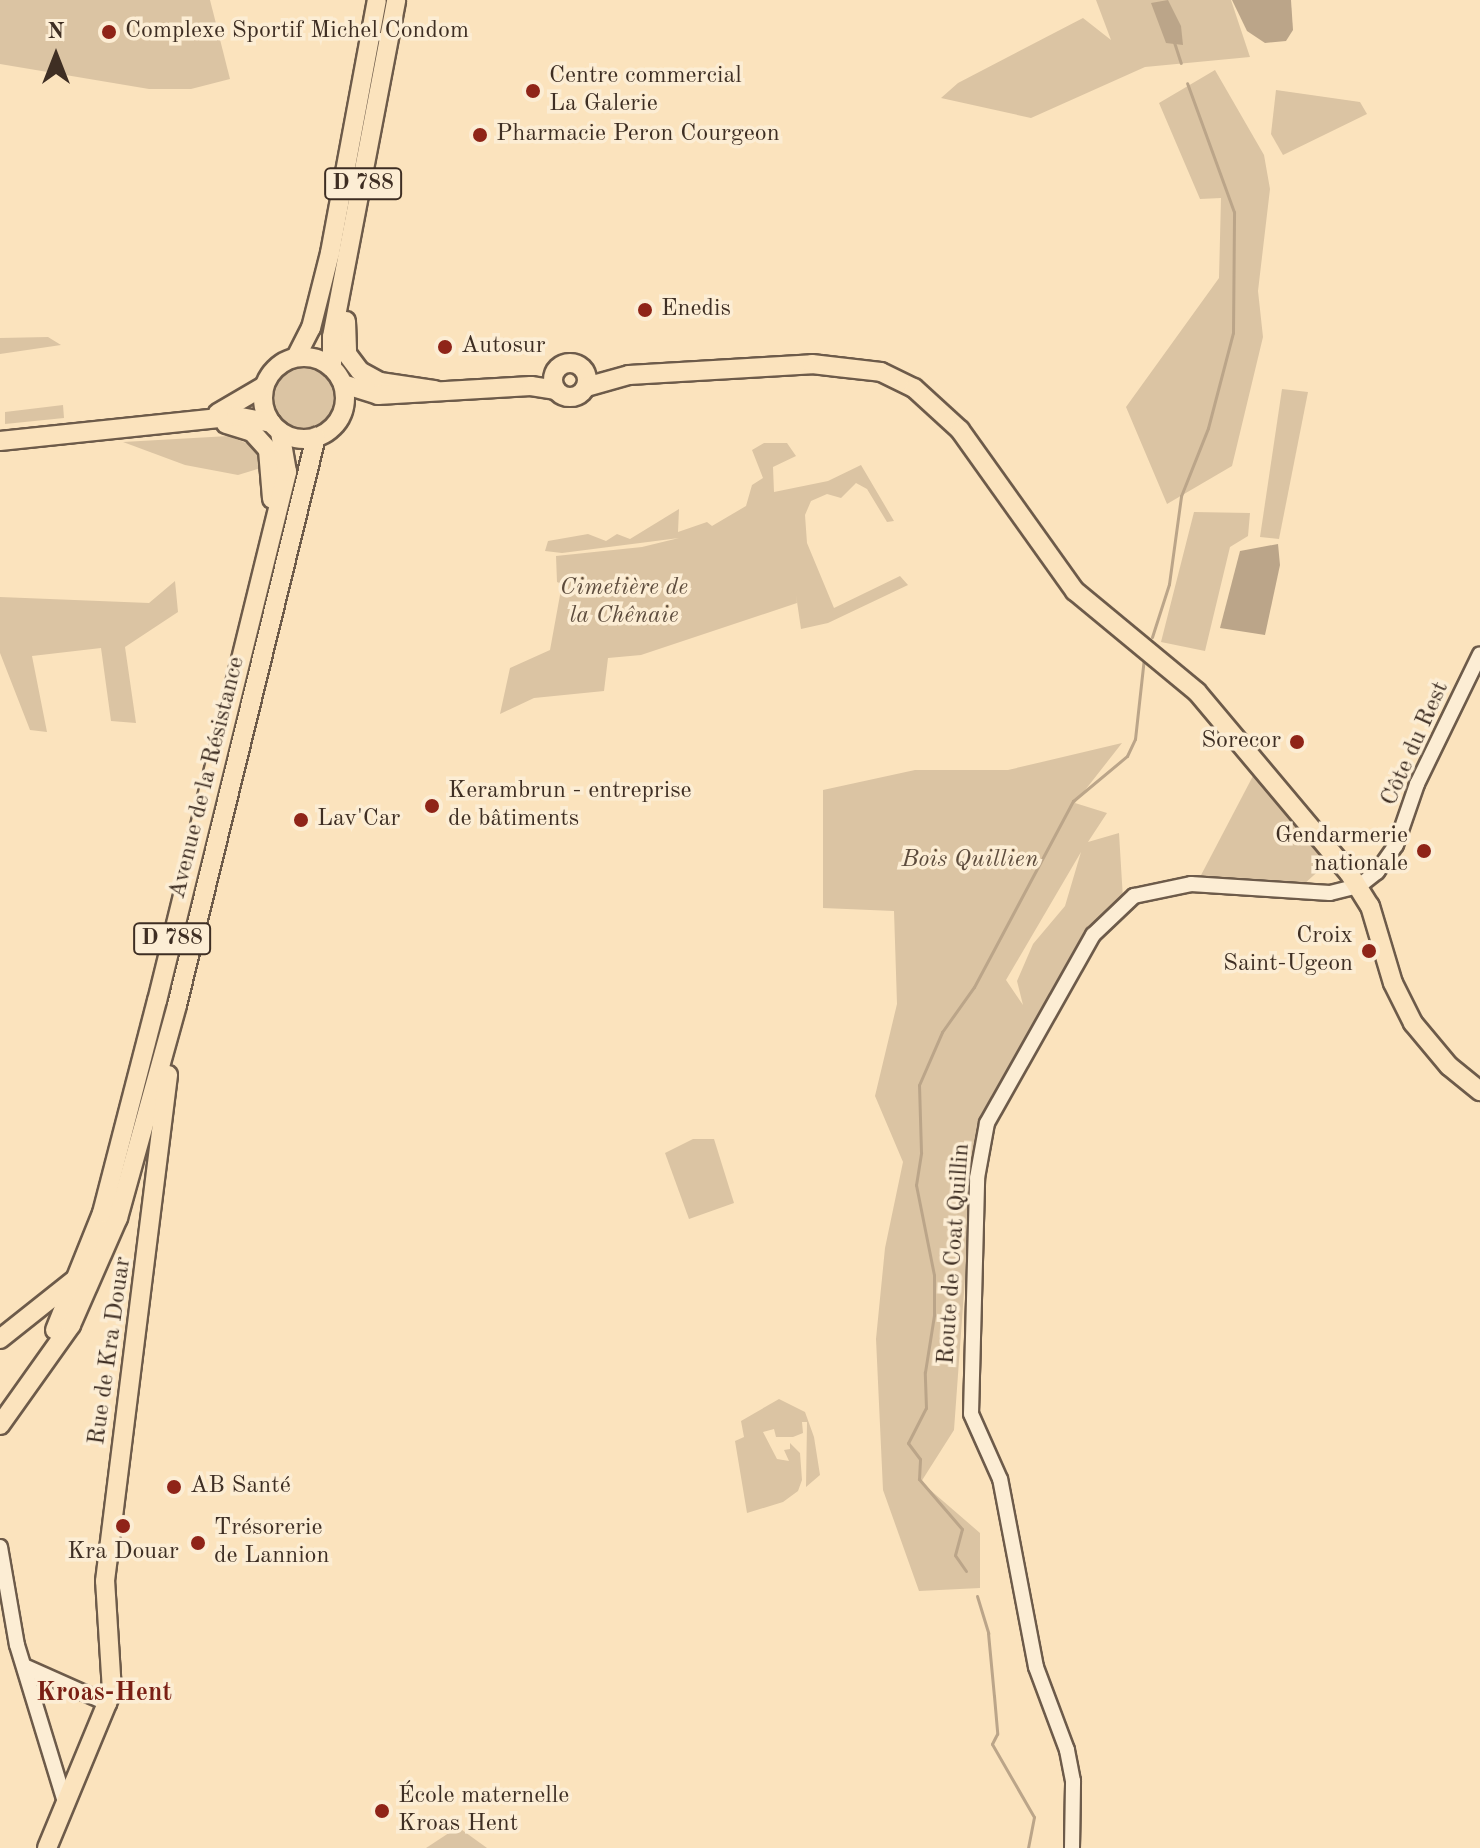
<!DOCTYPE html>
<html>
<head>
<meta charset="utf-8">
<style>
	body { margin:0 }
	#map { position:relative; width:1480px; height:1848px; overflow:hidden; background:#fbe3bd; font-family:"Old Standard TT",serif }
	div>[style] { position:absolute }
	.green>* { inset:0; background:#dbc4a3 }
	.round { border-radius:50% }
	.water>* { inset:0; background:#bba589 }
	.stream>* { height:3px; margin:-1.5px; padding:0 1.5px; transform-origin:1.5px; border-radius:1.5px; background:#bba589 }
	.roads { filter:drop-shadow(2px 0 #6d5b4a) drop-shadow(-2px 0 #6d5b4a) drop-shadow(0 2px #6d5b4a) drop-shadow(0 -2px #6d5b4a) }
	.minor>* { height:14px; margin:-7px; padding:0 7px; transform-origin:7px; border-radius:7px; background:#fcedd4 }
	.major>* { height:18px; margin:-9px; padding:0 9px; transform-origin:9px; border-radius:9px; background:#fbe3bd }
	.major>.ring { margin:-9px; padding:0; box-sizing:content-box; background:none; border:18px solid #fbe3bd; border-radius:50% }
	.dots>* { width:22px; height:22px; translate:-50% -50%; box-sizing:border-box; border:4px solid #fcedd4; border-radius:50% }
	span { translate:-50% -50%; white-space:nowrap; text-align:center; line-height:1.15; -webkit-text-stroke:7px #fcedd4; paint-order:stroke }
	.shield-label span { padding:2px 6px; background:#fcedd4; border:2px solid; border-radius:6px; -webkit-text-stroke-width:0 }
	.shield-label { font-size:22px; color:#3e2e23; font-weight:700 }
	.poi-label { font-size:24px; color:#3e2e23 }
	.left { translate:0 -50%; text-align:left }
	.right { translate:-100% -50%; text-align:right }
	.park-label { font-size:24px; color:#5d4c3d; font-style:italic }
	.street-label { font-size:24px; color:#3e2e23 }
	.neighbourhood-label { font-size:26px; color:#7a1f14; font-weight:700 }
	.north { position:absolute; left:16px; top:16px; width:80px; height:80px; -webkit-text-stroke:6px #fcedd4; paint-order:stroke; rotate:0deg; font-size:22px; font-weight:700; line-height:32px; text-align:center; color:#3e2e23 }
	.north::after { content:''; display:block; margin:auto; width:28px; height:36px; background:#3e2e23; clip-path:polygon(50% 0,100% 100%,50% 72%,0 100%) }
</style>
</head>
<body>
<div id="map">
	<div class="green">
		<div style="clip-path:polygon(0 0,210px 0,230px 79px,191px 89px,149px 89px,0 64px)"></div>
		<div style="clip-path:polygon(1096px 0,1231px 0,1250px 57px,1145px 67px,1031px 118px,941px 98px,958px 83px,1083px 18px,1111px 40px)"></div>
		<div style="clip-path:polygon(1215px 70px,1264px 155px,1270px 189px,1258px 291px,1263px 337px,1232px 466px,1167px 504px,1126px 407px,1219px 278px,1221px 198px,1200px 199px,1159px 103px)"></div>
		<div style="clip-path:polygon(1276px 90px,1360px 102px,1367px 114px,1283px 155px,1271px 134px)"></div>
		<div style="clip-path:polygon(48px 337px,61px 345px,0 354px,0 338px)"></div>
		<div class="round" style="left:269px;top:364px;width:68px;height:68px"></div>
		<div style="clip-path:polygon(1282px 389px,1308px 392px,1279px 539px,1260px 537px)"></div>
		<div style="clip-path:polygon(63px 405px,64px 418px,5px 424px,5px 412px)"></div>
		<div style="clip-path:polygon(229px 436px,253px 446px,264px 467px,238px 475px,185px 465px,123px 442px)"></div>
		<div style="clip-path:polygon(764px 443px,787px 443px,796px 456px,773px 467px,774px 492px,828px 481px,861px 465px,894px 521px,887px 522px,867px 489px,856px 483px,841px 498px,827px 494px,811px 501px,805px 515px,807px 543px,834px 608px,900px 576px,908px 585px,828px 623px,801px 629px,796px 595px,797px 603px,641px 655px,608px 658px,604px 691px,534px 698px,500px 714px,510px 668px,550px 650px,562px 584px,557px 582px,556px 556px,642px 547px,679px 538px,562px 553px,545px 551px,548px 541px,588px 534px,606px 541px,617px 534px,630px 539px,679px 509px,678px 532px,707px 522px,712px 526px,746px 506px,752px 485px,763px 478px,752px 450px)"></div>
		<div style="clip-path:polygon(1194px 512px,1250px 513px,1248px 536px,1230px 547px,1205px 651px,1161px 642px)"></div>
		<div style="clip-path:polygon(175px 581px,178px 612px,125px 647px,136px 723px,111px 721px,101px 648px,32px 656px,47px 732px,30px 730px,0 653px,0 597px,149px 603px)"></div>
		<div style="clip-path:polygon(evenodd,1122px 743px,1075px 803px,1107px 813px,1088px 842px,1119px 833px,1123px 899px,1089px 928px,995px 1093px,973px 1168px,954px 1430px,921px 1482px,980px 1533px,980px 1588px,919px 1591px,883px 1490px,876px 1339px,885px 1248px,903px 1162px,875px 1096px,897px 1004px,894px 911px,823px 908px,823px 790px,915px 770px,1008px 770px,1122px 743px,1081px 852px,1065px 906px,1033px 944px,1017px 981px,1023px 1005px,1006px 980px,1081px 852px)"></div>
		<div style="clip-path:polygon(1254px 774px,1323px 859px,1324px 866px,1303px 885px,1199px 879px)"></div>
		<div style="clip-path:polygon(693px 1139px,714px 1139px,734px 1203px,689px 1219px,665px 1153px)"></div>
		<div style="clip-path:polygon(779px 1399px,805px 1412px,814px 1437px,820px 1475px,806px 1487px,807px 1422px,802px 1422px,803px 1433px,793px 1437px,776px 1437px,774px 1429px,763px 1432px,777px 1459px,789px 1461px,784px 1450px,790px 1449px,790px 1443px,800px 1453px,802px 1480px,798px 1491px,783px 1502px,747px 1513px,735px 1441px,744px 1437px,741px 1421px)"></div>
		<div style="clip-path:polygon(458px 1827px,487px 1848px,426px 1848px)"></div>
	</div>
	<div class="water">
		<div style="clip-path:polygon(1168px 0,1181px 26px,1183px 45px,1166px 43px,1151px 3px)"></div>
		<div style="clip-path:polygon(1232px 0,1291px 0,1293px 30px,1286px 41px,1265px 43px,1247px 31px)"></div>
		<div style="clip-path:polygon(1278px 544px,1280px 565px,1265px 635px,1220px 628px,1240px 551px)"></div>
	</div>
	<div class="stream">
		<div style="left:1174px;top:42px;width:22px;rotate:72deg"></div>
		<div style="left:1152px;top:637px;width:56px;rotate:-72.2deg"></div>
		<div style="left:1169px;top:584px;width:89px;rotate:-82.2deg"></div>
		<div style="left:1181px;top:496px;width:73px;rotate:-68.3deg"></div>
		<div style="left:1208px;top:428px;width:98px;rotate:-75.3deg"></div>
		<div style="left:1233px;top:333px;width:121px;rotate:-89.5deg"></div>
		<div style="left:1234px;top:212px;width:137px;rotate:-110deg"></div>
		<div style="left:966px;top:1571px;width:19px;rotate:-125deg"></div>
		<div style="left:955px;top:1555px;width:27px;rotate:-75deg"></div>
		<div style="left:962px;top:1529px;width:66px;rotate:-130.7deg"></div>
		<div style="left:919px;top:1479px;width:20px;rotate:-87deg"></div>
		<div style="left:920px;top:1459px;width:20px;rotate:-127deg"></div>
		<div style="left:908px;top:1443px;width:39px;rotate:-63deg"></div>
		<div style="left:926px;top:1408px;width:36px;rotate:-92deg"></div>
		<div style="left:925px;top:1372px;width:58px;rotate:-81deg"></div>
		<div style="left:934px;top:1315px;width:40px;rotate:-90deg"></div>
		<div style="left:934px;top:1275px;width:92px;rotate:-101.3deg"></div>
		<div style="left:916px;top:1185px;width:33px;rotate:-81deg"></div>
		<div style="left:921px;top:1152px;width:67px;rotate:-91.7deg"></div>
		<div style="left:919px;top:1085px;width:58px;rotate:-66.5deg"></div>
		<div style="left:942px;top:1032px;width:55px;rotate:-54.6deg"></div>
		<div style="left:974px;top:987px;width:211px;rotate:-62deg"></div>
		<div style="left:1073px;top:801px;width:70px;rotate:-39.8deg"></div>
		<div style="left:1127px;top:756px;width:19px;rotate:-65deg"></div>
		<div style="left:1135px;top:739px;width:81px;rotate:-83.7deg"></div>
		<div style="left:977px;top:1596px;width:39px;rotate:73deg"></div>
		<div style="left:988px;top:1633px;width:63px;rotate:84.6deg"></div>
		<div style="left:994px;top:1696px;width:38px;rotate:85deg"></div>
		<div style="left:997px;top:1734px;width:11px;rotate:117deg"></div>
		<div style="left:992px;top:1744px;width:84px;rotate:60.1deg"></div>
		<div style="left:1034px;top:1817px;width:32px;rotate:101deg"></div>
	</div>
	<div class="roads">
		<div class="minor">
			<div style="left:0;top:1547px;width:99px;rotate:80.2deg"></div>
			<div style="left:17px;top:1645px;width:161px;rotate:73deg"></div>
			<div style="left:26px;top:1667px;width:91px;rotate:24deg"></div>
			<div style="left:1072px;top:1848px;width:67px;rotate:-89.1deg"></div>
			<div style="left:1073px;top:1781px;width:32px;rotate:-101deg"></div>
			<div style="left:1067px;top:1750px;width:89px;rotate:-110.5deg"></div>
			<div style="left:1036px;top:1667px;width:191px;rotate:-100.8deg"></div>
			<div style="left:1000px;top:1479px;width:71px;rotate:-114deg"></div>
			<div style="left:971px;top:1414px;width:236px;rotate:-88.5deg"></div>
			<div style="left:977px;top:1178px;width:56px;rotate:-79.7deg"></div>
			<div style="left:987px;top:1123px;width:216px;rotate:-60.6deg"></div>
			<div style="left:1093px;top:935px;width:57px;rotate:-43.6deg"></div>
			<div style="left:1134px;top:896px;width:58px;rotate:-11.9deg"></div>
			<div style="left:1191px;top:884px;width:139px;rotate:3.7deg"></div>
			<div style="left:1330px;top:893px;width:30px;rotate:-14deg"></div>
			<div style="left:1359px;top:886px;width:23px;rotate:-38deg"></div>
			<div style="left:1377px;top:872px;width:33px;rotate:-55deg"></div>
			<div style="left:1396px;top:845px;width:65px;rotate:-71deg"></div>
			<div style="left:1417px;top:784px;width:144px;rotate:-64.1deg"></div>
		</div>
		<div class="major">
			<div style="left:346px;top:321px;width:33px;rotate:88deg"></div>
			<div style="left:347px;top:354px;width:21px;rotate:53deg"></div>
			<div style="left:360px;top:371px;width:23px;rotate:29deg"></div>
			<div style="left:380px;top:382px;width:56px;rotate:8.3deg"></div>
			<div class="ring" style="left:263px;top:357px;width:64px;height:64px"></div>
			<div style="left:296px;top:357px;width:33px;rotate:-63deg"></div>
			<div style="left:311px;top:328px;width:77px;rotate:-75.8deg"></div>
			<div style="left:330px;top:253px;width:257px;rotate:-79.5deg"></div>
			<div class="ring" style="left:553px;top:363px;width:16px;height:16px"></div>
			<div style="left:332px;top:368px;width:31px;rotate:-90deg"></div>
			<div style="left:332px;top:337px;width:343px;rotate:-79.2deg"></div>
			<div style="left:343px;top:384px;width:37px;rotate:17deg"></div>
			<div style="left:378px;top:395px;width:153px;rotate:-3.4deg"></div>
			<div style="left:531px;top:386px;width:24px;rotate:9deg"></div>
			<div style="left:586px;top:387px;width:45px;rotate:-15.6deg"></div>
			<div style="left:629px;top:375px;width:183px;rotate:-3.4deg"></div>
			<div style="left:812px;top:364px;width:69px;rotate:6.6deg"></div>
			<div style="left:881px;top:372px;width:37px;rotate:26deg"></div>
			<div style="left:914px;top:388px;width:62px;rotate:42.4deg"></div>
			<div style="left:960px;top:430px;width:198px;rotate:54.5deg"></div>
			<div style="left:1075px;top:591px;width:158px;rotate:39.6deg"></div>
			<div style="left:1197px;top:692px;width:236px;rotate:50deg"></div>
			<div style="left:1349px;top:873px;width:39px;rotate:58deg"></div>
			<div style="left:1370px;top:906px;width:80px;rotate:73.4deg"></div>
			<div style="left:1393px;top:983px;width:45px;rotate:63.4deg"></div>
			<div style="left:1413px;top:1023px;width:56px;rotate:50.1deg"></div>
			<div style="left:1449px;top:1066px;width:40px;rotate:39deg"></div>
			<div style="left:218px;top:413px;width:53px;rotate:-30.4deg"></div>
			<div style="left:226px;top:424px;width:27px;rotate:17deg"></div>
			<div style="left:252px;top:432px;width:24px;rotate:48deg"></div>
			<div style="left:268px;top:450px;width:49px;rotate:85.3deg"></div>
			<div style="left:0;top:441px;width:237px;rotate:-6deg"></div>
			<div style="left:236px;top:416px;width:36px;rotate:11deg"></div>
			<div style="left:55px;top:1330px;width:126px;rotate:-68.1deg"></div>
			<div style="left:102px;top:1213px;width:219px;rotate:-75.5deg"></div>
			<div style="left:157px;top:1001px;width:545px;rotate:-76.19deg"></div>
			<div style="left:287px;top:472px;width:41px;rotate:-99.9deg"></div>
			<div style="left:0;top:1339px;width:100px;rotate:-38.5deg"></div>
			<div style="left:0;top:1425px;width:123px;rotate:-54.6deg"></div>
			<div style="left:71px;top:1325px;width:117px;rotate:-66.3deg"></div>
			<div style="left:118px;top:1218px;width:221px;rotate:-74.5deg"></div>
			<div style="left:177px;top:1005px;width:585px;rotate:-76.25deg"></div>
			<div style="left:47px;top:1848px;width:170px;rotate:-67.5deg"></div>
			<div style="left:112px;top:1691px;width:110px;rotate:-93.6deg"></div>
			<div style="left:105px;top:1581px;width:510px;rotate:-82.9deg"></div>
		</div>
	</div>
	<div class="dots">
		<div style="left:109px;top:32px;background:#8f2418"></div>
		<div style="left:533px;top:91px;background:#8f2418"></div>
		<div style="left:480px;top:135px;background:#8f2418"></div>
		<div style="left:645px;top:310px;background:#8f2418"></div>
		<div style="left:445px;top:347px;background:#8f2418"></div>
		<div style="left:1297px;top:742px;background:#8f2418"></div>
		<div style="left:432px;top:806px;background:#8f2418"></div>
		<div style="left:301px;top:820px;background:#8f2418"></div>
		<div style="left:1424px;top:851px;background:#8f2418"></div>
		<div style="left:1369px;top:951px;background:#8f2418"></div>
		<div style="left:174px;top:1487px;background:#8f2418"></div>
		<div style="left:123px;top:1526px;background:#8f2418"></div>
		<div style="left:198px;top:1543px;background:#8f2418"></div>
		<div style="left:382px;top:1811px;background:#8f2418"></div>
	</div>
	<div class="shield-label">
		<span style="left:363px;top:184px">D 788</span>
		<span style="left:172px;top:939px">D 788</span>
	</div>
	<div class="poi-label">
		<span class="left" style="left:125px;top:32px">Complexe Sportif Michel Condom</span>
		<span class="left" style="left:549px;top:91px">Centre commercial<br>La Galerie</span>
		<span class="left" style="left:496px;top:135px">Pharmacie Peron Courgeon</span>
		<span class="left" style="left:661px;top:310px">Enedis</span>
		<span class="left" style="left:461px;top:347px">Autosur</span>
		<span class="right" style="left:1281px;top:742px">Sorecor</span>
		<span class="left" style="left:448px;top:806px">Kerambrun - entreprise<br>de bâtiments</span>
		<span class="left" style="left:317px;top:820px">Lav'Car</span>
		<span class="right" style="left:1408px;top:851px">Gendarmerie<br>nationale</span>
		<span class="right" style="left:1353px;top:951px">Croix<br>Saint-Ugeon</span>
		<span class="left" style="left:190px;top:1487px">AB Santé</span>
		<span class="left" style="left:214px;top:1543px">Trésorerie<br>de Lannion</span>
		<span style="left:123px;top:1553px">Kra Douar</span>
		<span class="left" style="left:398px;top:1811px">École maternelle<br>Kroas Hent</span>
	</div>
	<div class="park-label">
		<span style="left:624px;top:603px">Cimetière de<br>la Chênaie</span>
		<span style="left:970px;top:861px">Bois Quillien</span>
	</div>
	<div class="street-label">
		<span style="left:1416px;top:744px;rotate:-66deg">Côte du Rest</span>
		<span style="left:208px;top:778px;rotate:-76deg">Avenue de la Résistance</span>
		<span style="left:955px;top:1254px;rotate:-86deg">Route de Coat Quillin</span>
		<span style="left:111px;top:1351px;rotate:-82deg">Rue de Kra Douar</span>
	</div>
	<div class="neighbourhood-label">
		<span style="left:104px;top:1694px">Kroas-Hent</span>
	</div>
	<div class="north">N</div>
</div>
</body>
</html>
